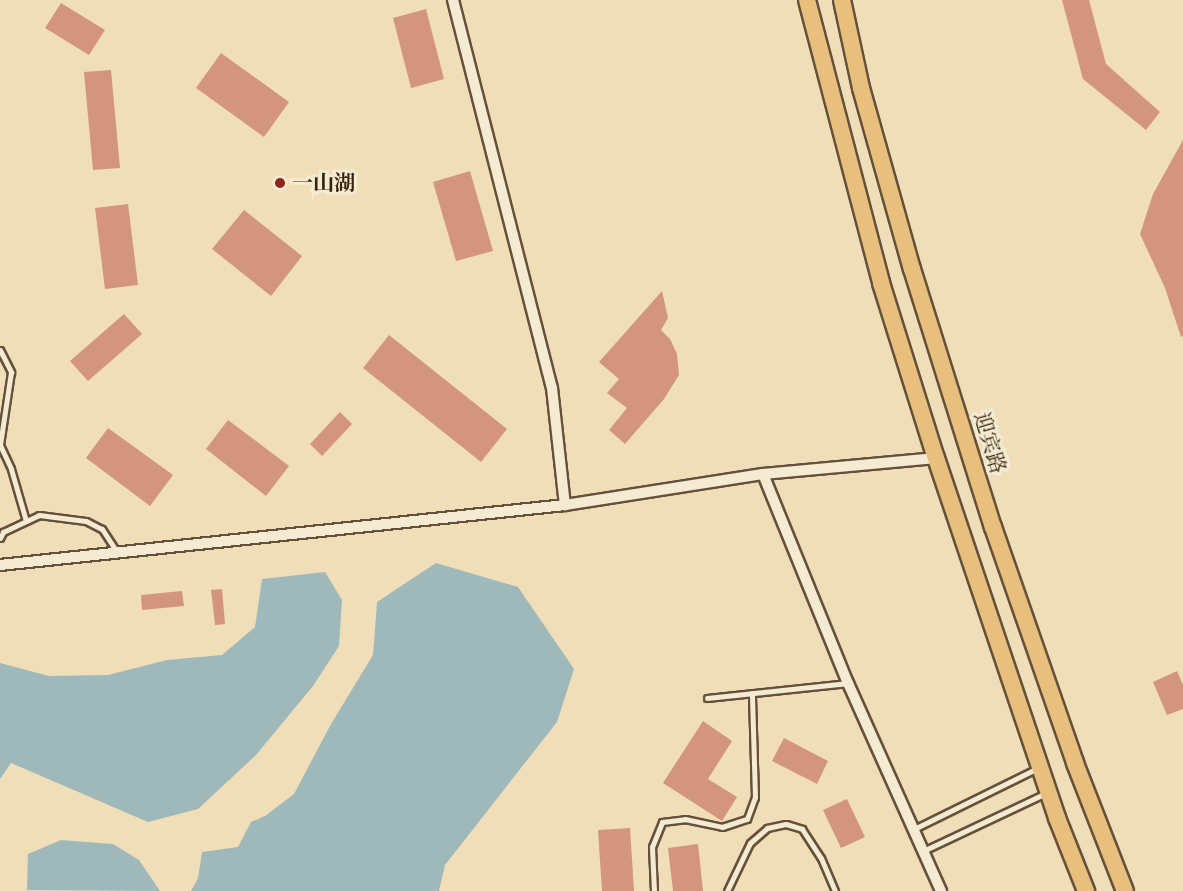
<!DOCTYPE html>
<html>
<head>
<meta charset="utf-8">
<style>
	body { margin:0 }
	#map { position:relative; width:1183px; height:891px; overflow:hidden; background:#f0deb9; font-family:"Gentium Book Plus","Noto Serif SC",serif }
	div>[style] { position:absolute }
	.water>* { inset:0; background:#9fb9ba }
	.building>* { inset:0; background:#d39580 }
	.roads { filter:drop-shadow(2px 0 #65513a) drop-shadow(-2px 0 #65513a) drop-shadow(0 2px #65513a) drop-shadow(0 -2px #65513a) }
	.service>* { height:5px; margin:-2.5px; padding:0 2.5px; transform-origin:2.5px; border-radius:2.5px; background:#f5ead2 }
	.minor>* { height:10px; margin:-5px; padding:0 5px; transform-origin:5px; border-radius:5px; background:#f5ead2 }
	.trunk>* { height:16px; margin:-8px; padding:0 8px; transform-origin:8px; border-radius:8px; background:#e8bf7c }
	.dots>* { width:16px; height:16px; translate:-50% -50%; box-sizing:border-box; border:3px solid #f5ead2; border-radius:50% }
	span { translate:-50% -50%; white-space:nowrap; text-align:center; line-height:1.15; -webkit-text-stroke:6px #f5ead2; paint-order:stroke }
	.poi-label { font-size:21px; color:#37220f; font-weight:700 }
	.left { translate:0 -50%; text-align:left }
	.street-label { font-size:21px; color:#37220f }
</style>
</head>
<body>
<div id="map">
	<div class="water">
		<div style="clip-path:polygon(436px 563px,518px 587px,574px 669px,557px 722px,445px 865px,439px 891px,191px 891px,198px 878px,202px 852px,238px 847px,251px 822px,265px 816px,294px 794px,331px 724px,373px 655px,377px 602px)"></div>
		<div style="clip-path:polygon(325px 572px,342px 600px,339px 646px,313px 686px,256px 755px,198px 809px,148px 822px,11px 763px,0 779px,0 663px,49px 676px,108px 675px,167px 660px,222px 655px,255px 627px,262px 579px)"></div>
		<div style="clip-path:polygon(61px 840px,113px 844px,139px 860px,160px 891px,27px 890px,28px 854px)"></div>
	</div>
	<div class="building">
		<div style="clip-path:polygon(1062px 0,1089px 0,1106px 64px,1160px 112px,1146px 130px,1083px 79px)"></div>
		<div style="clip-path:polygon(61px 3px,105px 30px,89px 55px,45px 28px)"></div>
		<div style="clip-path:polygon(426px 9px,444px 79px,411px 88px,393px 18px)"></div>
		<div style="clip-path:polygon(221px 53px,289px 102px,264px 137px,196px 88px)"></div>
		<div style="clip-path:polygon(111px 70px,120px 168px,93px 170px,84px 72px)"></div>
		<div style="clip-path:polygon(1183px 140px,1183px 336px,1181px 337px,1165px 288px,1140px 234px,1153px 194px)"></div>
		<div style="clip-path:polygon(470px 171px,493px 251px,456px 261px,433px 182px)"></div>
		<div style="clip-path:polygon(128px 204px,138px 285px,105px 289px,95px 208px)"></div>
		<div style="clip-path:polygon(244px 210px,302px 256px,271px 296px,212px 249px)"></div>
		<div style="clip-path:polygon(662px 291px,668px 318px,661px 330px,670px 339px,677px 354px,679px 375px,664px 399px,625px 444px,609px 430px,627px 408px,607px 393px,619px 379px,599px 362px)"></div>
		<div style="clip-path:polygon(124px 314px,142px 334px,88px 381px,70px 361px)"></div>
		<div style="clip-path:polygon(389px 335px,507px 429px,481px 462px,363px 368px)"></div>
		<div style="clip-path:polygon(340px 412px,352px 424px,322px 456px,310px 444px)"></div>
		<div style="clip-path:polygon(228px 420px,289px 466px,266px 496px,206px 449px)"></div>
		<div style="clip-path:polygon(108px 428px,173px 475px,150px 506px,86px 458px)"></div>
		<div style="clip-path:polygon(222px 589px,225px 624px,215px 625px,211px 590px)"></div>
		<div style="clip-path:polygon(182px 591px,184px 606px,142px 610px,141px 595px)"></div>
		<div style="clip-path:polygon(1177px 671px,1183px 685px,1183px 709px,1167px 715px,1153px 682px)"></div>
		<div style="clip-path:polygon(703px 721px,732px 741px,708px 779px,737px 797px,722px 821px,663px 783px)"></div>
		<div style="clip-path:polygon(784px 738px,828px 761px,817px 784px,772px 761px)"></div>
		<div style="clip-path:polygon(847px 799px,865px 837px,841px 848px,823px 810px)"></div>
		<div style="clip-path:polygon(630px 828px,634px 891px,602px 891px,598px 830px)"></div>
		<div style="clip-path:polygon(698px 844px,703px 891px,673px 891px,668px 848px)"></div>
	</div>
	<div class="roads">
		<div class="service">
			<div style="left:0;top:350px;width:25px;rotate:63deg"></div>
			<div style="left:11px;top:372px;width:74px;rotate:98.6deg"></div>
			<div style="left:0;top:445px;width:26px;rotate:65deg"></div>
			<div style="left:11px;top:469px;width:54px;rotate:73.9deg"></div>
			<div style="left:0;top:538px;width:7px;rotate:-63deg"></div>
			<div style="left:3px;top:532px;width:40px;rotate:-25deg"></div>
			<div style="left:39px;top:515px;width:47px;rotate:7.3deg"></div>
			<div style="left:86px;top:521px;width:18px;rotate:27deg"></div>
			<div style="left:102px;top:529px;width:27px;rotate:57deg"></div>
			<div style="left:707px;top:698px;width:142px;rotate:-6.1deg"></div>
			<div style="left:914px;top:829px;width:138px;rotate:-26.2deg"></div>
			<div style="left:923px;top:851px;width:136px;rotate:-25.2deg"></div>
			<div style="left:654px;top:891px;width:44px;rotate:-92.6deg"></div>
			<div style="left:652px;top:847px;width:27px;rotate:-68deg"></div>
			<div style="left:662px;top:822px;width:23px;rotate:-7deg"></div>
			<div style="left:685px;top:819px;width:38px;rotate:12deg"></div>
			<div style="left:722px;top:827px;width:26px;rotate:-18deg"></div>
			<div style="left:747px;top:819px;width:23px;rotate:-70deg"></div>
			<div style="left:755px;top:797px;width:104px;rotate:-91.7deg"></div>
			<div style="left:727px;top:891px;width:53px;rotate:-64.4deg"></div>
			<div style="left:750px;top:843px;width:23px;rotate:-41deg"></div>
			<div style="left:767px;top:828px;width:19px;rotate:-12deg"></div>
			<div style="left:786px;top:824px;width:17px;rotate:17deg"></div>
			<div style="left:802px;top:829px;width:35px;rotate:57deg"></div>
			<div style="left:821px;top:858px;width:36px;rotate:67deg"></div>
		</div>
		<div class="minor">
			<div style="left:453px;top:0;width:400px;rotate:75.7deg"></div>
			<div style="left:552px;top:388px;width:118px;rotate:83.7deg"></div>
			<div style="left:763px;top:474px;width:226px;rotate:67.9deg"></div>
			<div style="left:848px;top:683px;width:228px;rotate:65.9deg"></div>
			<div style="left:0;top:565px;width:568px;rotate:-6.06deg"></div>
			<div style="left:565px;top:505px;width:200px;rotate:-8.9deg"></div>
			<div style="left:763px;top:474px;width:174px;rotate:-5.3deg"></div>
		</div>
		<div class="trunk">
			<div style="left:807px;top:0;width:293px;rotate:75.3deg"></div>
			<div style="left:881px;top:283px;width:183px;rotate:72.6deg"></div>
			<div style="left:936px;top:458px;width:380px;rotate:71.4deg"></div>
			<div style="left:1057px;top:818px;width:79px;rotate:68.3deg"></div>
			<div style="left:842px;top:0;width:90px;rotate:77.8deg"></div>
			<div style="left:861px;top:88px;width:188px;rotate:74.3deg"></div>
			<div style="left:912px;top:269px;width:270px;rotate:72.6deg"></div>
			<div style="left:993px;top:527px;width:250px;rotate:70.8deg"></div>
			<div style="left:1075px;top:763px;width:137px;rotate:68.7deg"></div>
		</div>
	</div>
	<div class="dots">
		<div style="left:280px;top:183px;background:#8f2418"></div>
	</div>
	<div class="poi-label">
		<span class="left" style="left:292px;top:183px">一山湖</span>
	</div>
	<div class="street-label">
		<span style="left:990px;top:443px;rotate:73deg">迎宾路</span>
	</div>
</div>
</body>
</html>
